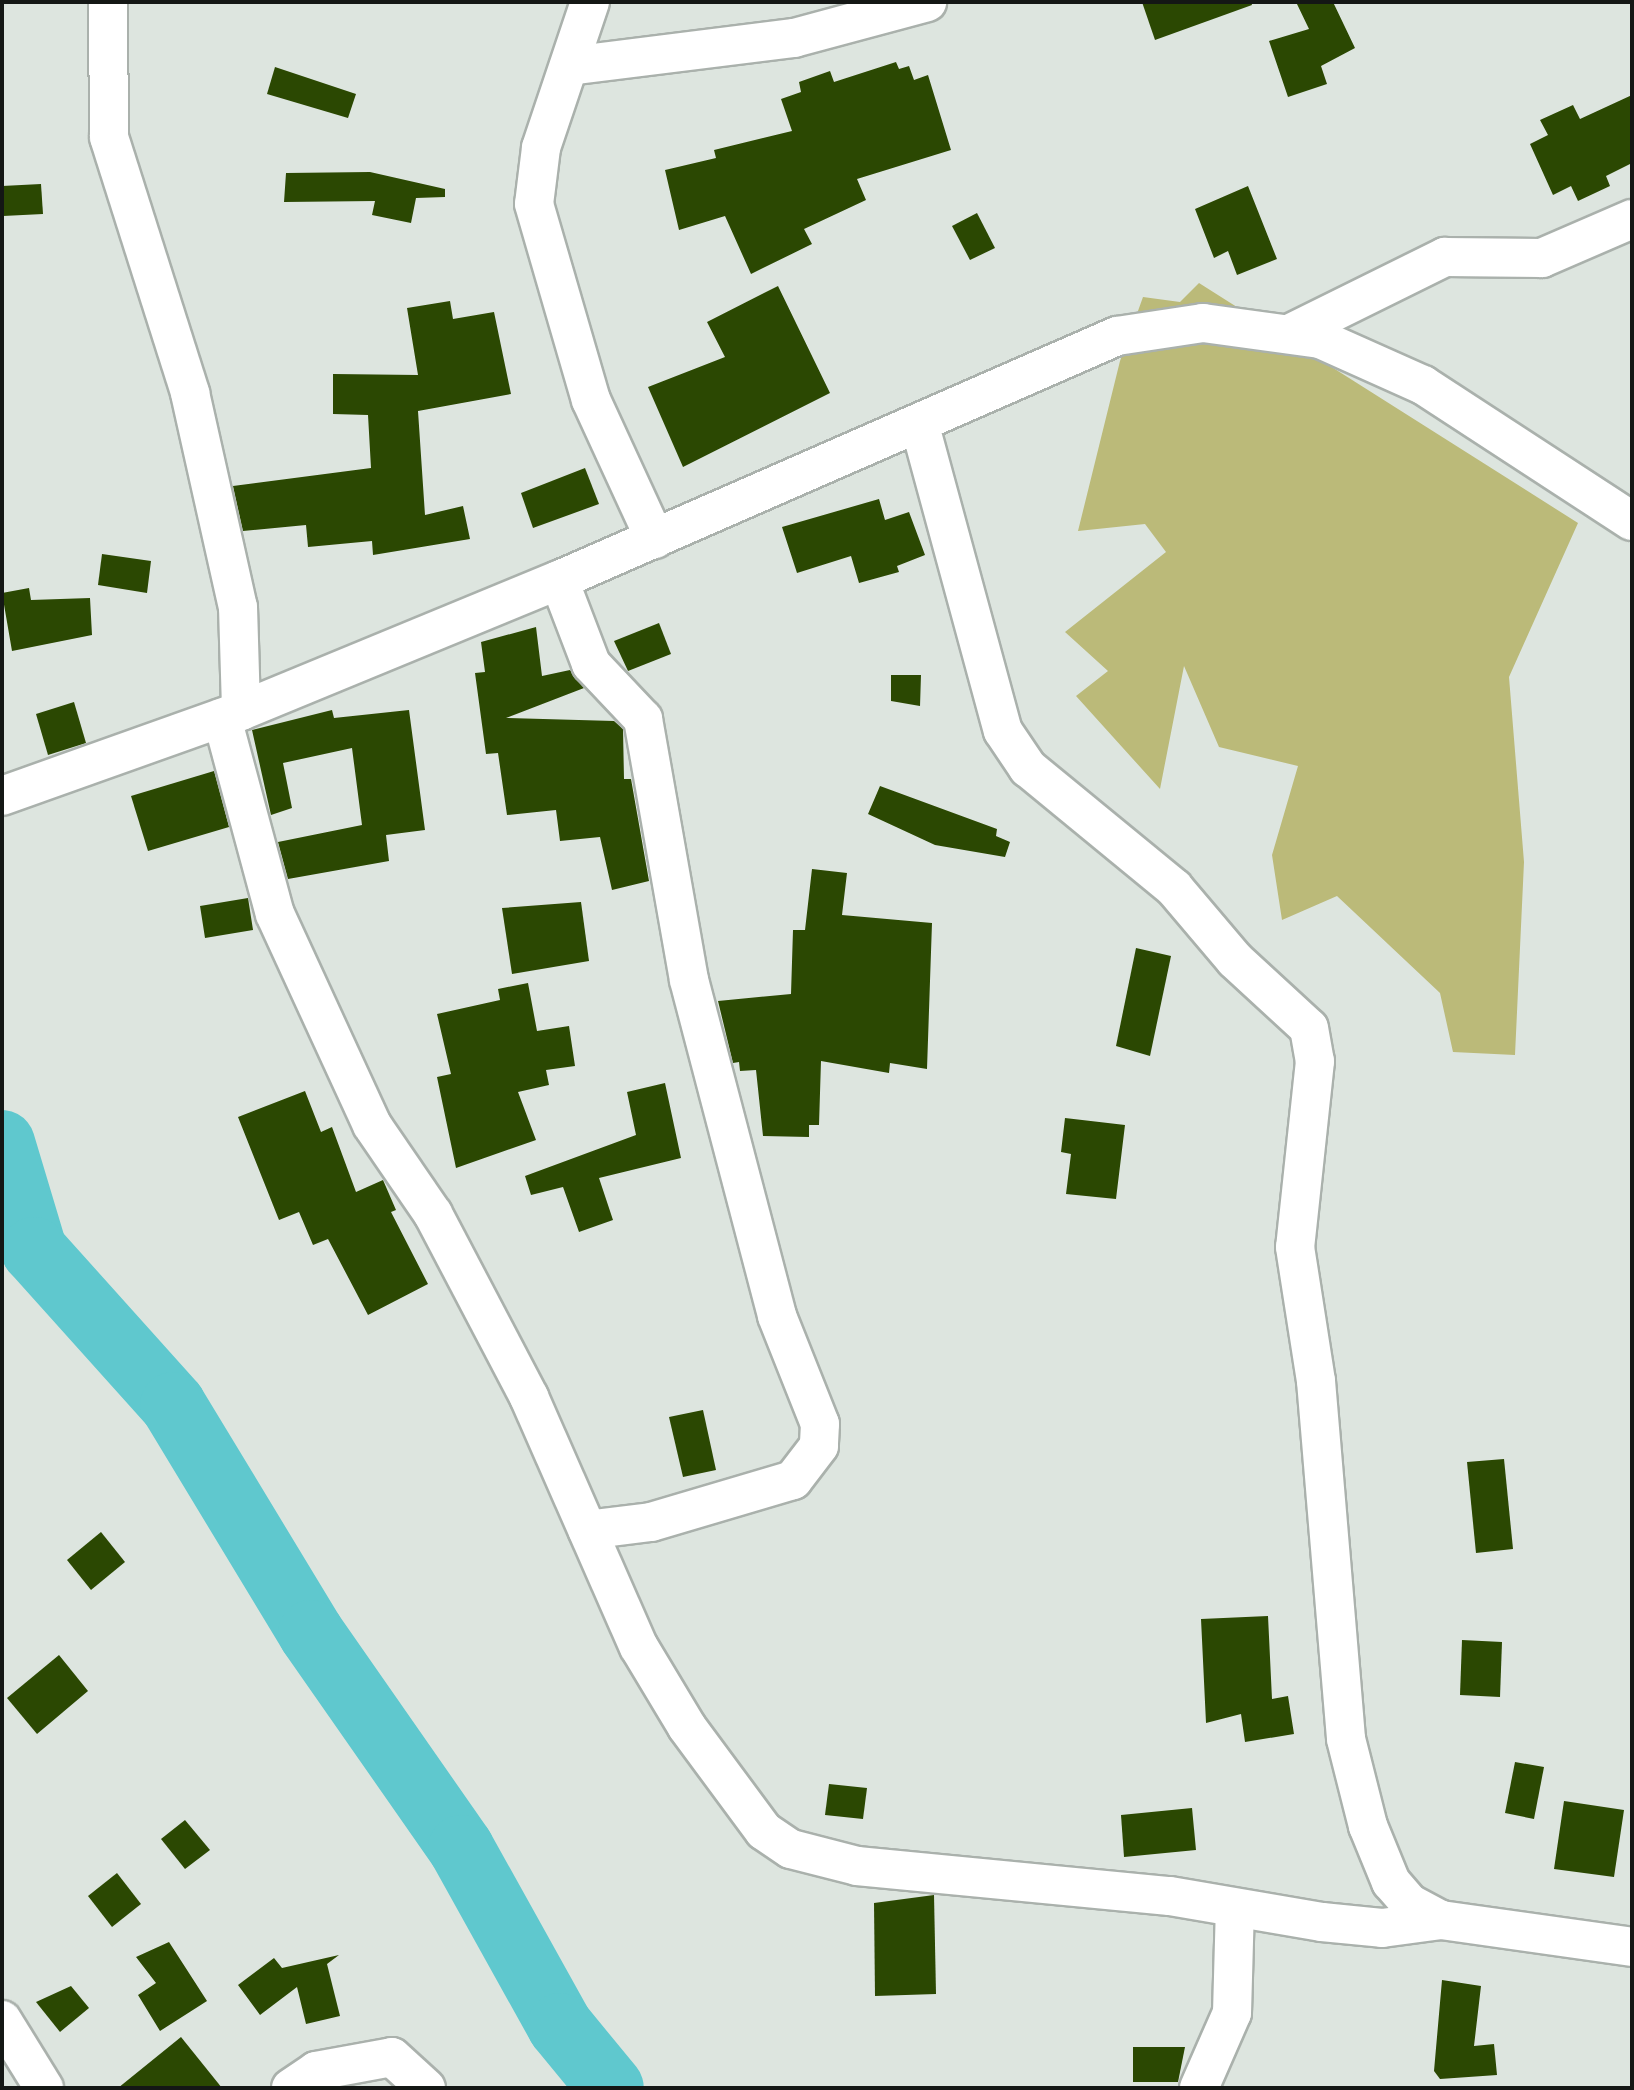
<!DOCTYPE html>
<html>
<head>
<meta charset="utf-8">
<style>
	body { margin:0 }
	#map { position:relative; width:1634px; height:2090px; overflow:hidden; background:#dde5df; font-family:Ubuntu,sans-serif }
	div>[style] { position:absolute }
	.green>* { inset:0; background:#bbba79 }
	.river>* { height:66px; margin:-33px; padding:0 33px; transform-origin:33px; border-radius:33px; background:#5fc8ce }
	.building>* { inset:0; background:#2b4802 }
	.roads { filter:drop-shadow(2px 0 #aab1ac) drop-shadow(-2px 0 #aab1ac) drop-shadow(0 2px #aab1ac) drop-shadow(0 -2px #aab1ac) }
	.minor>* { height:38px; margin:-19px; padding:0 19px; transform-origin:19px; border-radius:19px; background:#fff }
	span { translate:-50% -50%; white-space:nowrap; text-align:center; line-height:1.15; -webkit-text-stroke:7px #fff; paint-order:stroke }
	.frame { position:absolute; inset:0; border:4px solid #141715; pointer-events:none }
</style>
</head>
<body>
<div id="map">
	<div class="green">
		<div style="clip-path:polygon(1199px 283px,1578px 523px,1509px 677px,1524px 862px,1515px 1055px,1453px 1052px,1440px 993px,1337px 896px,1282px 920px,1272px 855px,1298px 766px,1219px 747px,1184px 666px,1160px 789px,1076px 696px,1108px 671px,1065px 632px,1166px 552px,1145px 524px,1078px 531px,1120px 361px,1143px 297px,1180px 302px)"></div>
	</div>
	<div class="river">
		<div style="left:2px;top:1143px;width:112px;rotate:73.3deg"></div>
		<div style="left:34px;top:1250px;width:208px;rotate:48.1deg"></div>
		<div style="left:173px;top:1405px;width:267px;rotate:58.8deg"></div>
		<div style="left:311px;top:1633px;width:262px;rotate:55.1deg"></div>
		<div style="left:461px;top:1848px;width:204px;rotate:60.9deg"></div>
		<div style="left:560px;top:2026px;width:80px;rotate:50.6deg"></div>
	</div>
	<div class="building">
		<div style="clip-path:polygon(1142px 2px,1251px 2px,1252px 5px,1155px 40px)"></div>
		<div style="clip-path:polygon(1296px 2px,1333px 2px,1355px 48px,1321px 66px,1327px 84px,1288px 97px,1269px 41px,1309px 29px)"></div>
		<div style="clip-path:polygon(896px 62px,899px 69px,909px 66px,914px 80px,928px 75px,951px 150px,857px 179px,866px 200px,804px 229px,812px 244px,751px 274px,725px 216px,679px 230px,665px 170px,716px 158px,714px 150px,792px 131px,781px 99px,801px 92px,799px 82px,830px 71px,834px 82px)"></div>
		<div style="clip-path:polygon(275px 67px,356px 94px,348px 118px,267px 94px)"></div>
		<div style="clip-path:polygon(1632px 95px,1632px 163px,1606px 176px,1610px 186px,1578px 201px,1571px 186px,1553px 195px,1530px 144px,1548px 135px,1540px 120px,1573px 105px,1580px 119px)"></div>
		<div style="clip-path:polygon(370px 172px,445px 189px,445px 197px,416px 198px,411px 223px,372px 215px,375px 201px,284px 202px,286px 173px)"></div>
		<div style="clip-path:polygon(41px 184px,43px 214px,3px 216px,2px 186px)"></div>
		<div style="clip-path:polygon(1248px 186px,1277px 259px,1237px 275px,1228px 251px,1214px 258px,1195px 209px)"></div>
		<div style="clip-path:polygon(977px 213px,995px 248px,970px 260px,952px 226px)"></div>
		<div style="clip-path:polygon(778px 286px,830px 393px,683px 467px,648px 387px,725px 357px,707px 322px)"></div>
		<div style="clip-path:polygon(450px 301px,453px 319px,494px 312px,511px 394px,418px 411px,425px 515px,463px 506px,470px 539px,373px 555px,372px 541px,308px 547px,306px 525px,243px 531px,233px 486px,371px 468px,368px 415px,333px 414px,333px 374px,418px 375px,407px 308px)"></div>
		<div style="clip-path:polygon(585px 468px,599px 504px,533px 528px,521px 493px)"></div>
		<div style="clip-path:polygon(879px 499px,885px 520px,909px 512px,925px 555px,897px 566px,899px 572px,859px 583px,851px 556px,797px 573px,782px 527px)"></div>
		<div style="clip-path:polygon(102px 554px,151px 561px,147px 593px,98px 585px)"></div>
		<div style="clip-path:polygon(29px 588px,31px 600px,90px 598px,92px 635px,12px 651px,2px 593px)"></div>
		<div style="clip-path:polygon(659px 623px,671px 654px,628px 671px,614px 641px)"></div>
		<div style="clip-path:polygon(536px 627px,542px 676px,570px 670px,584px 688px,506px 718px,614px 721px,623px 729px,624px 779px,631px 779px,649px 881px,612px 890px,600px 837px,560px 841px,556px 810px,507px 815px,498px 753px,486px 754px,475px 673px,485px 672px,481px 642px)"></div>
		<div style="clip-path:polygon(891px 675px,921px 675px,920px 706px,891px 701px)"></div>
		<div style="clip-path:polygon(74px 702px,86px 743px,48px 755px,36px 714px)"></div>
		<div style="clip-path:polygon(332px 710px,334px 718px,409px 710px,425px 830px,386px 835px,389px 861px,288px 879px,278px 842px,362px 825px,352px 748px,283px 763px,292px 808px,271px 815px,252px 730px)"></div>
		<div style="clip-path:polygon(214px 771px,229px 827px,148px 851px,131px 796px)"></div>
		<div style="clip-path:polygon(880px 786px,997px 829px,996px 836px,1010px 842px,1005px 857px,935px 845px,868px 814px)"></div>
		<div style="clip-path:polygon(812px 869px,847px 873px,842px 915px,932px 923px,927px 1069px,890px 1063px,889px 1073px,821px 1061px,819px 1125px,809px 1125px,809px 1137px,763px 1136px,756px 1070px,740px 1071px,739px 1062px,733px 1063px,718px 1001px,791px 994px,793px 930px,805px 930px)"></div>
		<div style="clip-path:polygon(248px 898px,253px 930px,205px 938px,200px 906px)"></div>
		<div style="clip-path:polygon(581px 902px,589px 961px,512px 974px,502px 908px)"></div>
		<div style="clip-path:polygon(1136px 948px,1171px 956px,1150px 1056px,1116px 1046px)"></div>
		<div style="clip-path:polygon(528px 983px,537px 1031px,569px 1026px,575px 1066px,546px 1070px,549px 1085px,518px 1092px,536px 1140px,456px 1168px,437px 1077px,451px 1074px,437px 1014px,500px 1000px,498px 989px)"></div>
		<div style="clip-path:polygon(665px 1083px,681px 1158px,599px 1178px,613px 1220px,579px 1232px,563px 1187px,531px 1195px,525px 1176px,636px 1135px,627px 1092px)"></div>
		<div style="clip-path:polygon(305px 1091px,321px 1132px,332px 1127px,356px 1192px,383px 1180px,396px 1210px,391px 1212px,428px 1284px,368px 1315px,328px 1239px,313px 1245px,299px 1212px,279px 1220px,238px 1117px)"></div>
		<div style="clip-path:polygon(1065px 1118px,1125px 1125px,1116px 1199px,1066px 1194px,1071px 1154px,1061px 1152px)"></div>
		<div style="clip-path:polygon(703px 1410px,716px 1470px,683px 1477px,669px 1417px)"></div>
		<div style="clip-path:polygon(1504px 1459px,1513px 1549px,1476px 1553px,1467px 1462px)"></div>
		<div style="clip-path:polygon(101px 1532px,125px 1562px,91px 1590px,67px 1560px)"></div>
		<div style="clip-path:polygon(1268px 1616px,1272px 1699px,1288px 1696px,1294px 1734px,1245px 1742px,1241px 1714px,1206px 1723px,1201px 1619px)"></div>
		<div style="clip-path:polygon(1462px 1640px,1502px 1642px,1500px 1697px,1460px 1695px)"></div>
		<div style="clip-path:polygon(59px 1655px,88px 1691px,37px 1734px,7px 1698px)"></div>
		<div style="clip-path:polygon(1515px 1762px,1544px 1767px,1534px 1819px,1505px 1813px)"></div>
		<div style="clip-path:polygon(829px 1784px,867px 1788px,863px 1819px,825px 1815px)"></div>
		<div style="clip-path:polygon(1564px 1801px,1624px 1810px,1614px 1877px,1554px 1869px)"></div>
		<div style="clip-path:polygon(1192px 1808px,1196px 1850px,1124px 1857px,1121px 1815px)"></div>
		<div style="clip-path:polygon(185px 1820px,210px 1850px,185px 1869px,161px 1839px)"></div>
		<div style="clip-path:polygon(117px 1873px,141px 1904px,112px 1927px,88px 1896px)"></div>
		<div style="clip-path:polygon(934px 1895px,936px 1994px,875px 1996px,874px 1903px)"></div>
		<div style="clip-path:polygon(169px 1942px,207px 2001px,160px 2031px,138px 1995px,156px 1983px,136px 1957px)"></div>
		<div style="clip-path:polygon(339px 1955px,327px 1964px,340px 2016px,306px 2024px,297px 1987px,260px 2015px,238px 1985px,274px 1958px,282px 1968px)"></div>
		<div style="clip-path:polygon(1442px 1980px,1481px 1986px,1474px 2046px,1494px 2044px,1497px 2075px,1440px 2079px,1434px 2071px)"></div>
		<div style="clip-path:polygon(71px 1986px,89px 2008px,60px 2032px,36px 2002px)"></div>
		<div style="clip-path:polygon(181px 2037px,222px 2088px,118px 2088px)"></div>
		<div style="clip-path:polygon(1133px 2047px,1185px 2047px,1178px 2082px,1133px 2082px)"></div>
	</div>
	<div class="roads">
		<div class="minor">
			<div style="left:108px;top:2px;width:135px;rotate:89.6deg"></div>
			<div style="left:109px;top:137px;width:269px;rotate:72.4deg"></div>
			<div style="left:190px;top:393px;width:219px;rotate:77.4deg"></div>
			<div style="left:238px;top:607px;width:104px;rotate:88.3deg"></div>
			<div style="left:590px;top:2px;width:154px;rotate:108.6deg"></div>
			<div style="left:541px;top:148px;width:56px;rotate:97.1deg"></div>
			<div style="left:534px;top:204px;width:204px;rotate:73.8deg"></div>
			<div style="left:591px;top:400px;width:153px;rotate:65.3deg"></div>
			<div style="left:569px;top:66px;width:227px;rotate:-7.1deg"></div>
			<div style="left:794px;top:38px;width:138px;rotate:-15.1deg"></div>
			<div style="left:1291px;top:333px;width:172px;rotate:-26.3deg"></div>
			<div style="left:1445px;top:257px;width:97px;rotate:0.6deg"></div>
			<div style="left:1542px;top:258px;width:98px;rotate:-23.4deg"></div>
			<div style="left:920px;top:426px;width:316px;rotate:74.8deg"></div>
			<div style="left:1003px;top:731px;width:45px;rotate:56deg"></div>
			<div style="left:1028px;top:768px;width:189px;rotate:39.4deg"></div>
			<div style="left:1174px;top:888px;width:94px;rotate:49.7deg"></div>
			<div style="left:1235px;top:960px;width:100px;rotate:42.6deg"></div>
			<div style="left:1309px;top:1028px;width:34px;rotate:80deg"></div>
			<div style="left:1315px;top:1061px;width:187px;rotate:96.1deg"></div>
			<div style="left:1295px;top:1247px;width:136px;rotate:81.1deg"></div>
			<div style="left:1316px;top:1381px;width:359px;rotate:85.2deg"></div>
			<div style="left:1346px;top:1739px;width:90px;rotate:75.8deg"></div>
			<div style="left:1368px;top:1826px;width:61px;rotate:67.7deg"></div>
			<div style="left:1391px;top:1882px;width:28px;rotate:49deg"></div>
			<div style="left:1409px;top:1903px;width:36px;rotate:28deg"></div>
			<div style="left:559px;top:580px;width:90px;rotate:69.1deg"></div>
			<div style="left:591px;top:664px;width:76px;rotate:46.6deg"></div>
			<div style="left:643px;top:719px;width:265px;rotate:80deg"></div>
			<div style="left:689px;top:980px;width:347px;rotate:75.3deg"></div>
			<div style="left:777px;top:1316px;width:116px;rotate:68.3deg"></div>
			<div style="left:820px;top:1424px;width:22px;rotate:93deg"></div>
			<div style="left:819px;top:1446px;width:43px;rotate:127.4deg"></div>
			<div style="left:793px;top:1480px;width:148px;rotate:163.5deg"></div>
			<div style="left:651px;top:1522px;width:64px;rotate:172.9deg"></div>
			<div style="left:222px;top:718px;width:203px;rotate:74.9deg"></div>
			<div style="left:275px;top:914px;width:232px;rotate:65.3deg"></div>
			<div style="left:372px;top:1125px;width:108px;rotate:55.6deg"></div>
			<div style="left:433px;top:1214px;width:207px;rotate:62.3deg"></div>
			<div style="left:529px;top:1397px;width:273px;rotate:66.3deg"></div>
			<div style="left:639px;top:1647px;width:93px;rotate:59deg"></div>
			<div style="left:687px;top:1727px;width:129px;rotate:53.5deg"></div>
			<div style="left:764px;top:1831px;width:32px;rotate:34deg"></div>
			<div style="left:791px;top:1849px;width:68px;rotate:14.4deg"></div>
			<div style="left:857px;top:1866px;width:314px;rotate:5.5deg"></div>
			<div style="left:1170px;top:1896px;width:154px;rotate:9.7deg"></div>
			<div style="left:1322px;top:1922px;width:60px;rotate:5.7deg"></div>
			<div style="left:1382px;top:1928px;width:60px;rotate:-7.7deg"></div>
			<div style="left:1441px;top:1920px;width:193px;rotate:8deg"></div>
			<div style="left:2px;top:796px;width:254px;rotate:-19.6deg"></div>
			<div style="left:241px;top:711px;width:344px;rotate:-22.4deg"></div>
			<div style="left:559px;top:580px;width:609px;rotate:-23.62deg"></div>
			<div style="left:1117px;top:336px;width:87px;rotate:-8.6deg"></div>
			<div style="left:1203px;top:323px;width:118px;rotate:7.8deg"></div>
			<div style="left:1320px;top:339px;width:113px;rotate:24.1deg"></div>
			<div style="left:1423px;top:385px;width:249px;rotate:33.1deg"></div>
			<div style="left:2px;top:2020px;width:80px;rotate:58.3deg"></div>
			<div style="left:291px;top:2088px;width:30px;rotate:-34deg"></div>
			<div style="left:316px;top:2071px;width:77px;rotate:-10.4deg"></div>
			<div style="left:392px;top:2057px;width:46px;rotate:42.4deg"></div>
			<div style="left:1199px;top:2088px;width:82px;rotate:-66.3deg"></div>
			<div style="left:1232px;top:2013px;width:105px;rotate:-88.4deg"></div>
		</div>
	</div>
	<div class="frame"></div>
</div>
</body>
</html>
